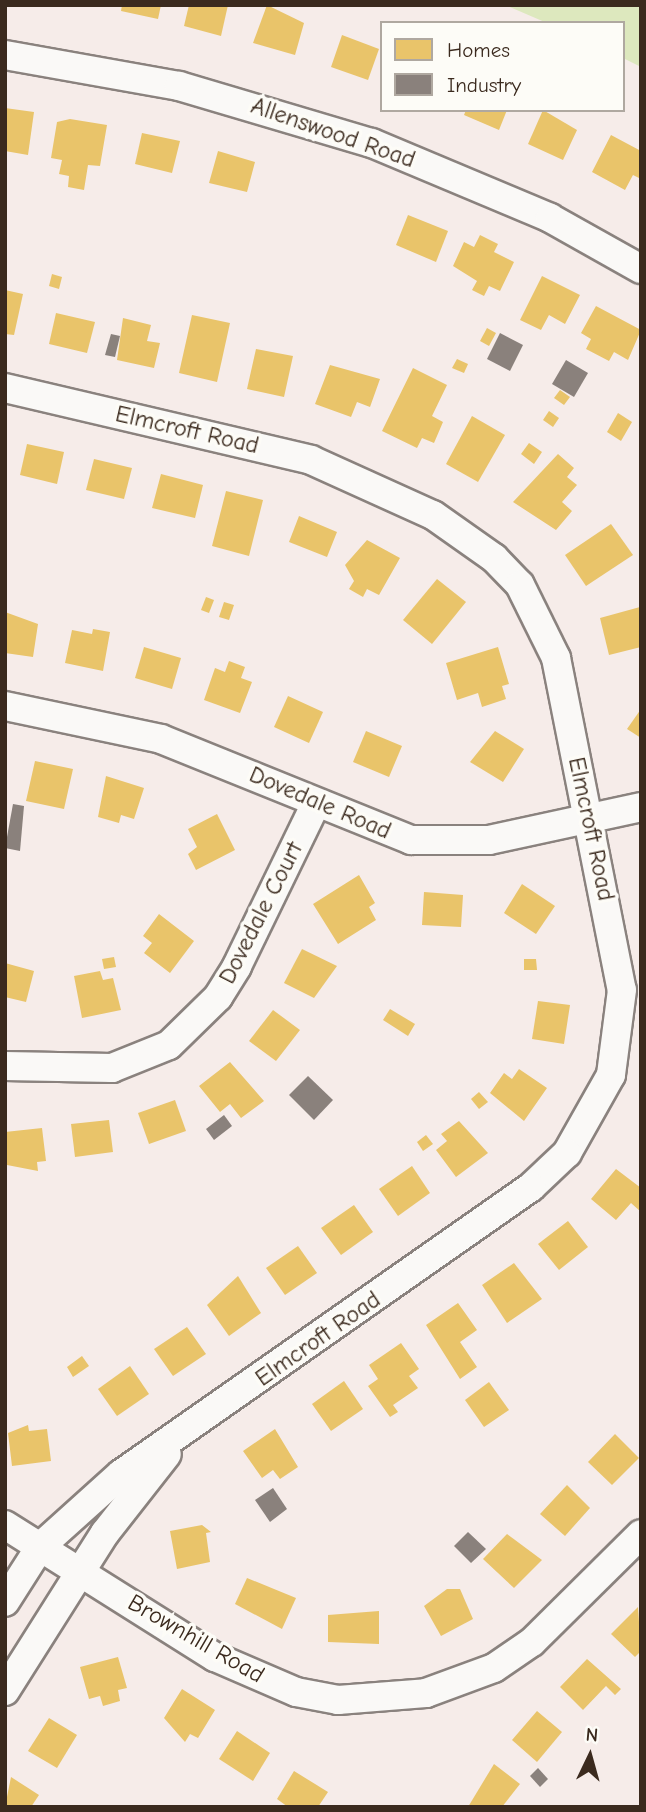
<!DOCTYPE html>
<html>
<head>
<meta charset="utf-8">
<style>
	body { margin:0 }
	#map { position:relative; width:646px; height:1812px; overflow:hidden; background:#f6ece9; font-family:"Comic Neue",sans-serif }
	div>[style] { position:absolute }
	.green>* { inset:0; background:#dde8be }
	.homes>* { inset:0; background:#e9c46a }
	.industry>* { inset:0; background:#8a817c }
	.roads { filter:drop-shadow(2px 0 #8a827e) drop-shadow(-2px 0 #8a827e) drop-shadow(0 2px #8a827e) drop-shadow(0 -2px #8a827e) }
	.minor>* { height:28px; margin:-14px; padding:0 14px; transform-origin:14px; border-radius:14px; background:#faf9f7 }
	span { translate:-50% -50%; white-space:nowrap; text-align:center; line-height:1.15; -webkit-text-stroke:7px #fdfcf7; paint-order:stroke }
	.street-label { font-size:24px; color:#3b2a1e }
	.frame { position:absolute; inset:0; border:7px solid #3b2a1e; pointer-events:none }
	.legend { position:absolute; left:380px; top:21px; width:245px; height:91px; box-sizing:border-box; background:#fdfcf7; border:2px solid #afa8a0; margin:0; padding:9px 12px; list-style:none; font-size:21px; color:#3b2a1e }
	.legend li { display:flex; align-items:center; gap:14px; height:35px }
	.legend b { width:35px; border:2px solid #afa8a0 }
	.north { position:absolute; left:555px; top:1721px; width:70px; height:70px; -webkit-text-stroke:5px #fdfcf7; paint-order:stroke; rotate:5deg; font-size:19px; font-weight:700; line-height:28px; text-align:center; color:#3b2a1e }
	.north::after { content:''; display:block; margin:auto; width:24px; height:32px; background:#3b2a1e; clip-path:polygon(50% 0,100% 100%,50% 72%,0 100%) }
</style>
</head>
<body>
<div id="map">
	<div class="green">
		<div style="clip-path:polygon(505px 5px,641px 5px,641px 67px,623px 58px,623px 23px,547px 23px)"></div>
	</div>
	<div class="homes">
		<div style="clip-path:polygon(122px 5px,161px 5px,158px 19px,121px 11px)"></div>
		<div style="clip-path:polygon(189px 5px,228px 5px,221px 36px,184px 26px)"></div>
		<div style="clip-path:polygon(267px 5px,304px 23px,295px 55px,253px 43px)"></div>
		<div style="clip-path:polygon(342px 35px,379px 49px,368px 80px,331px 67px)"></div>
		<div style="clip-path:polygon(5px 108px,34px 112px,28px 155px,5px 151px)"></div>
		<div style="clip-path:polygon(466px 110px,507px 110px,499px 130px,464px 115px)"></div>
		<div style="clip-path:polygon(543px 110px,577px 130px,563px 160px,528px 144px)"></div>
		<div style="clip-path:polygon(70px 119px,107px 125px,100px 166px,88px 165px,84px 190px,68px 187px,69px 176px,59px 174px,62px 160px,51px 158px,57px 122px)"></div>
		<div style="clip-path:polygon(142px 133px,180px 141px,172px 173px,135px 164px)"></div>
		<div style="clip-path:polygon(611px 135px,641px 151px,641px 179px,633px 175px,625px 190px,592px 172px)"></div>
		<div style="clip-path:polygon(218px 151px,255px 162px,247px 192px,209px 183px)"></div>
		<div style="clip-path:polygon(408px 215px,448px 231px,436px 262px,396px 245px)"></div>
		<div style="clip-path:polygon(480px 235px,498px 244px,494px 252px,514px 262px,500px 291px,489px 286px,484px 296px,472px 290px,477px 281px,453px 266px,464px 242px,474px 247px)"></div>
		<div style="clip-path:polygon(52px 274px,62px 277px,59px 289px,49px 286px)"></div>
		<div style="clip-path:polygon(542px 276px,580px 295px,565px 324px,549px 315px,541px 330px,520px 320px)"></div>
		<div style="clip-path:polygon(5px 290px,23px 294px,14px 335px,5px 334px)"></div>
		<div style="clip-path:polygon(596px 306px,641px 330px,628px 360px,614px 352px,609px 361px,586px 349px,591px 339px,581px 333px)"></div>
		<div style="clip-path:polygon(56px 313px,95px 322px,87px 353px,49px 344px)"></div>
		<div style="clip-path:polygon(192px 315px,230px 323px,217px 382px,179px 373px)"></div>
		<div style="clip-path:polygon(123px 318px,151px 325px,147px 341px,160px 343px,154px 368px,117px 360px)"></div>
		<div style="clip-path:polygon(487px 328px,496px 333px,489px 346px,480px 341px)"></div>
		<div style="clip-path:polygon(256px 349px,293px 356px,284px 397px,247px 389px)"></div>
		<div style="clip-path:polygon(457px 359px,468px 364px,464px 373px,452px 368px)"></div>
		<div style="clip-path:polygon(330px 365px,380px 379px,370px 407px,357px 402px,351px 417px,315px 404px)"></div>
		<div style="clip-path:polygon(413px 368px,447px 385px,432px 416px,443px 422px,434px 443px,422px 438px,417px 448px,382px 431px)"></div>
		<div style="clip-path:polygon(560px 390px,570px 397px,564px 405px,554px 398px)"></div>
		<div style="clip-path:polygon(549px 411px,559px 418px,553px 427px,543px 420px)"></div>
		<div style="clip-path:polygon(618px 413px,632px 422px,621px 441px,607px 432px)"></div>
		<div style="clip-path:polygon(472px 416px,505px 435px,478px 482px,446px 464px)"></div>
		<div style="clip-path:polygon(529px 443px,542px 452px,534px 464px,521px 454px)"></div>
		<div style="clip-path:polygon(27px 444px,64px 452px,57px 484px,20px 475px)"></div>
		<div style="clip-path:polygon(558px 454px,574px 468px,567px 477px,577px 485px,562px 502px,572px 511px,556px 530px,513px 502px)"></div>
		<div style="clip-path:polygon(94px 459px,132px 468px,124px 499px,86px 490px)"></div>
		<div style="clip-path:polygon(161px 474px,203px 485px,195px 518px,152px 508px)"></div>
		<div style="clip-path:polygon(226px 491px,263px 500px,249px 556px,212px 546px)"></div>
		<div style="clip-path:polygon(299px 516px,337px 532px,327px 557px,289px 542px)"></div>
		<div style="clip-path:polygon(611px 524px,633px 555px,586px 586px,565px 555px)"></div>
		<div style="clip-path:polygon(367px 540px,400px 558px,379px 595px,367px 589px,363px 597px,349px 589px,354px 581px,345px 565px)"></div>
		<div style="clip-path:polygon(437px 579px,466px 602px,432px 644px,403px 620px)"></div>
		<div style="clip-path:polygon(206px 597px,214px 600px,209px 613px,201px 610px)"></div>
		<div style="clip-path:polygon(224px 602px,234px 605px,229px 620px,219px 617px)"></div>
		<div style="clip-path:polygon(640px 607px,641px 647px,609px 655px,600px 618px)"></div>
		<div style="clip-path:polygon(5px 612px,38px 624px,33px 657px,5px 653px)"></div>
		<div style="clip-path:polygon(93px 629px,110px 632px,103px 671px,65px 663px,72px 630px,92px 634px)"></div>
		<div style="clip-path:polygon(144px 647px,181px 658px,172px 689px,135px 678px)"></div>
		<div style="clip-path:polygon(498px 647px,509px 684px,502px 686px,506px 699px,482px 707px,478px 693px,457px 700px,446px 663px)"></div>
		<div style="clip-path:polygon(229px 661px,245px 667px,241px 678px,252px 682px,240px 713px,204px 700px,215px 668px,225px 672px)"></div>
		<div style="clip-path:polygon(288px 696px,323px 712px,309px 743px,274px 727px)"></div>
		<div style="clip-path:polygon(641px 709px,641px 738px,627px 729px)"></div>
		<div style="clip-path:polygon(366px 731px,402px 746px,389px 777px,353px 762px)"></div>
		<div style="clip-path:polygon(495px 731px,524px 749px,503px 782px,470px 762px)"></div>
		<div style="clip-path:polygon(35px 761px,73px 769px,64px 809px,26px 801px)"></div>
		<div style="clip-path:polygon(106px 776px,144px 788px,134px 819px,121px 815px,119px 823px,98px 817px)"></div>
		<div style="clip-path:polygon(217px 814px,235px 850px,196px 870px,188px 854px,197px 847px,188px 829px)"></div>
		<div style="clip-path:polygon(359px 875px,375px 903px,369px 907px,376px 920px,338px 944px,313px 904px)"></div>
		<div style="clip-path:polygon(522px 884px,555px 906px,536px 934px,504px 913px)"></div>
		<div style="clip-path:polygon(424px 892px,463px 895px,461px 927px,422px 925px)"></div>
		<div style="clip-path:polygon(159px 914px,194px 941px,170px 973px,144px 953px,152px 943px,143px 936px)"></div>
		<div style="clip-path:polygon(302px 949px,337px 966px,314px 998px,284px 983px)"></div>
		<div style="clip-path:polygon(114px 957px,116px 967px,104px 969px,102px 959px)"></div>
		<div style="clip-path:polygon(524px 959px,536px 959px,537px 970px,524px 970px)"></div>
		<div style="clip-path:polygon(5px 963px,34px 971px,26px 1002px,5px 997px)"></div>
		<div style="clip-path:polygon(100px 971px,103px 980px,113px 978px,121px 1010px,82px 1018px,74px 976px)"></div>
		<div style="clip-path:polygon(538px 1001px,570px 1005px,564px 1044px,532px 1039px)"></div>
		<div style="clip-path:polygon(390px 1009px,415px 1024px,408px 1036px,383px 1020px)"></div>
		<div style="clip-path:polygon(273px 1010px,300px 1030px,276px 1061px,249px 1041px)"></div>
		<div style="clip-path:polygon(230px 1062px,264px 1101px,241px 1118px,230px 1104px,220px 1112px,199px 1086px)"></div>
		<div style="clip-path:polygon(519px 1069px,547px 1088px,524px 1121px,490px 1093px,504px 1073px,512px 1079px)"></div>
		<div style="clip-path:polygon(479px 1092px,488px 1102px,479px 1109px,471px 1099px)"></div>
		<div style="clip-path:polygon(175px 1100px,186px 1131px,149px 1144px,138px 1113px)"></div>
		<div style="clip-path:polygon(109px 1120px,113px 1152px,75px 1157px,71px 1124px)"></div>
		<div style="clip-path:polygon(459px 1121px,488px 1153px,456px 1177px,436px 1150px,447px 1141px,441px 1134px)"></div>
		<div style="clip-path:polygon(42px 1128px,46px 1161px,37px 1162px,38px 1171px,7px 1165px,5px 1132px)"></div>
		<div style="clip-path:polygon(426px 1135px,433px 1144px,423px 1151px,417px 1142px)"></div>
		<div style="clip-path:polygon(412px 1166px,430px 1193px,398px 1216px,379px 1189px)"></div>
		<div style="clip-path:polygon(616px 1169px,641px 1188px,641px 1212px,631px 1203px,616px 1220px,591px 1199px)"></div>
		<div style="clip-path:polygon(354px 1205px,373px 1232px,341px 1255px,321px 1228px)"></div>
		<div style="clip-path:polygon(568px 1221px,588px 1247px,559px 1270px,538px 1244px)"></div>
		<div style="clip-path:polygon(298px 1246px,317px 1273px,285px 1295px,266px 1268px)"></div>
		<div style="clip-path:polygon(514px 1263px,542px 1299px,507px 1323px,482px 1285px)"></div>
		<div style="clip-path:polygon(238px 1276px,261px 1313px,229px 1336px,207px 1305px)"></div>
		<div style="clip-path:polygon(458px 1303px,477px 1330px,460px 1342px,477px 1367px,460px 1379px,426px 1325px)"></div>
		<div style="clip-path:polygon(187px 1327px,206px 1354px,173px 1376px,154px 1349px)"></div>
		<div style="clip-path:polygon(401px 1343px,419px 1369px,409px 1376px,418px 1388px,393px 1405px,398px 1412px,390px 1417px,368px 1386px,378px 1379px,369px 1365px)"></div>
		<div style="clip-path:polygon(82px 1356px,89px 1366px,73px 1377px,67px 1367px)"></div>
		<div style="clip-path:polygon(130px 1366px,149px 1394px,117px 1416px,98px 1389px)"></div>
		<div style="clip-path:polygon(344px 1381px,363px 1409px,331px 1431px,312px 1404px)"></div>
		<div style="clip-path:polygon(489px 1382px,509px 1410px,484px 1427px,465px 1400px)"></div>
		<div style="clip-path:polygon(28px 1425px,29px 1431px,47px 1429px,51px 1461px,12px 1466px,8px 1433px)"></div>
		<div style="clip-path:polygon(275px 1429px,298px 1467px,280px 1479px,273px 1470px,262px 1478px,243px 1451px)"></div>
		<div style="clip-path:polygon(615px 1434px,639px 1458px,612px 1485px,588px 1462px)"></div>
		<div style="clip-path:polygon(567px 1485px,590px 1508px,565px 1536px,540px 1514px)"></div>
		<div style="clip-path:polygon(202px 1525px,211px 1532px,206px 1533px,210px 1562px,177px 1569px,170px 1531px)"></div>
		<div style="clip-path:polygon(507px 1534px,542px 1560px,514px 1588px,483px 1559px)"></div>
		<div style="clip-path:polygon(247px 1578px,296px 1598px,282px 1629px,235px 1604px)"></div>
		<div style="clip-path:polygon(447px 1589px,460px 1589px,473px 1619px,441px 1636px,424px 1606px)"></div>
		<div style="clip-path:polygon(638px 1607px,641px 1651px,635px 1657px,611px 1634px)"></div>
		<div style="clip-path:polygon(379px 1611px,379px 1644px,328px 1642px,328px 1615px)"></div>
		<div style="clip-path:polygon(118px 1657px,127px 1688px,118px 1690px,120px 1701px,103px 1706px,100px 1696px,89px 1699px,80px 1667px)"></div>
		<div style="clip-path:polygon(587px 1659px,621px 1689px,615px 1695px,606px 1686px,583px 1710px,560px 1687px)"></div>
		<div style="clip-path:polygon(182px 1689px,215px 1710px,198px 1738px,190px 1734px,185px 1742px,164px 1718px)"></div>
		<div style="clip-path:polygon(537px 1711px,562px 1732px,537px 1762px,512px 1740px)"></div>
		<div style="clip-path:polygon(49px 1718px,77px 1735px,57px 1768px,28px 1751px)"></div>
		<div style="clip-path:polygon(237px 1731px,270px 1753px,253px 1781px,219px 1759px)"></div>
		<div style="clip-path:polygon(494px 1764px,520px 1784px,502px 1807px,468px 1807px)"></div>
		<div style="clip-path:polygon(294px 1771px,328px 1792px,318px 1807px,288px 1807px,277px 1799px)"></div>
		<div style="clip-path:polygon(11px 1777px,39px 1795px,31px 1807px,5px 1807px)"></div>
	</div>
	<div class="industry">
		<div style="clip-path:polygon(500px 333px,523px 345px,510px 371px,487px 359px)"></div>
		<div style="clip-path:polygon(111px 334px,120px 336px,115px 357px,105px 355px)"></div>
		<div style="clip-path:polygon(566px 360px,588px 373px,574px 397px,552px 384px)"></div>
		<div style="clip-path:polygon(13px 804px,24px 806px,20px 851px,5px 848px)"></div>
		<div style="clip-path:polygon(308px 1076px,333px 1100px,314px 1120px,289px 1095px)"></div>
		<div style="clip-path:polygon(224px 1115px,232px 1126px,214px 1140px,206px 1129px)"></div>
		<div style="clip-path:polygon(273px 1488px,287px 1509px,270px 1522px,255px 1500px)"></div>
		<div style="clip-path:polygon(468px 1532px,486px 1549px,471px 1563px,454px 1546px)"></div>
		<div style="clip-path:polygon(538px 1768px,548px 1779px,540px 1787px,530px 1776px)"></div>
	</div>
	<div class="roads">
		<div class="minor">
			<div style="left:5px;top:55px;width:177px;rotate:10.1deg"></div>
			<div style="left:179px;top:86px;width:201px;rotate:16.5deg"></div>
			<div style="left:372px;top:143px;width:193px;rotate:22.8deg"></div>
			<div style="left:550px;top:218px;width:104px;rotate:29.3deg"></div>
			<div style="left:5px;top:388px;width:314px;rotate:13.2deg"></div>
			<div style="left:311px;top:460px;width:134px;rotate:24.3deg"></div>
			<div style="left:433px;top:515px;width:75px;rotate:35.2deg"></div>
			<div style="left:494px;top:558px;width:37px;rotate:46deg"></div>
			<div style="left:520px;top:585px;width:81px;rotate:63.7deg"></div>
			<div style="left:556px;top:658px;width:338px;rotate:78.8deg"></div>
			<div style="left:622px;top:990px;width:86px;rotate:97.4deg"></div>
			<div style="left:611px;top:1075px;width:90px;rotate:119.4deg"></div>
			<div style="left:567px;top:1153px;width:50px;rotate:136.6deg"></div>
			<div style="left:531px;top:1187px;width:500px;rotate:145.01deg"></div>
			<div style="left:121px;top:1474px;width:109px;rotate:138deg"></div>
			<div style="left:40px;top:1547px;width:65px;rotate:122.5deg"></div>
			<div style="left:5px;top:706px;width:159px;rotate:11.9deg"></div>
			<div style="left:161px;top:739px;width:270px;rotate:22deg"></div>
			<div style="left:411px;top:840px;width:78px"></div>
			<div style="left:489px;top:840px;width:156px;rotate:-12.2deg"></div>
			<div style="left:5px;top:1066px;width:107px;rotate:1.1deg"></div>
			<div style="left:112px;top:1068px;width:61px;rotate:-22deg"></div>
			<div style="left:169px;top:1045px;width:69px;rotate:-44.4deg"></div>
			<div style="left:218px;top:997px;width:36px;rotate:-58deg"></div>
			<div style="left:237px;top:966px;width:181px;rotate:-64.1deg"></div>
			<div style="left:5px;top:1525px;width:248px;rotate:32.2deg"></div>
			<div style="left:215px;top:1657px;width:88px;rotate:23.4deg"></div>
			<div style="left:296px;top:1692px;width:43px;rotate:10.8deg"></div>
			<div style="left:338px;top:1700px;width:88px;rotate:-4.5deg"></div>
			<div style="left:426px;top:1693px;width:72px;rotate:-20.2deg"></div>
			<div style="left:494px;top:1668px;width:46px;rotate:-34.4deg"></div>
			<div style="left:532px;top:1642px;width:153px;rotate:-44.7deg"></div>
			<div style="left:5px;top:1691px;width:187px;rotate:-57.7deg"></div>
			<div style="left:105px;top:1533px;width:100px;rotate:-51.9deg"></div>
		</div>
	</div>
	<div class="street-label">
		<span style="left:333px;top:133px;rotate:19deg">Allenswood Road</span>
		<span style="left:187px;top:430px;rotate:13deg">Elmcroft Road</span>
		<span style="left:320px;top:803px;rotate:23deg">Dovedale Road</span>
		<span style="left:591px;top:829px;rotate:78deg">Elmcroft Road</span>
		<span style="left:261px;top:913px;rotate:-63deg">Dovedale Court</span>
		<span style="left:318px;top:1339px;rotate:-35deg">Elmcroft Road</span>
		<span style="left:196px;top:1639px;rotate:30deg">Brownhill Road</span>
	</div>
	<div class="frame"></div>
	<ul class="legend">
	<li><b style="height:19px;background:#e9c46a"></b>Homes</li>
	<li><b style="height:19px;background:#8a817c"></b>Industry</li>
	</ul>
	<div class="north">N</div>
</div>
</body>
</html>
